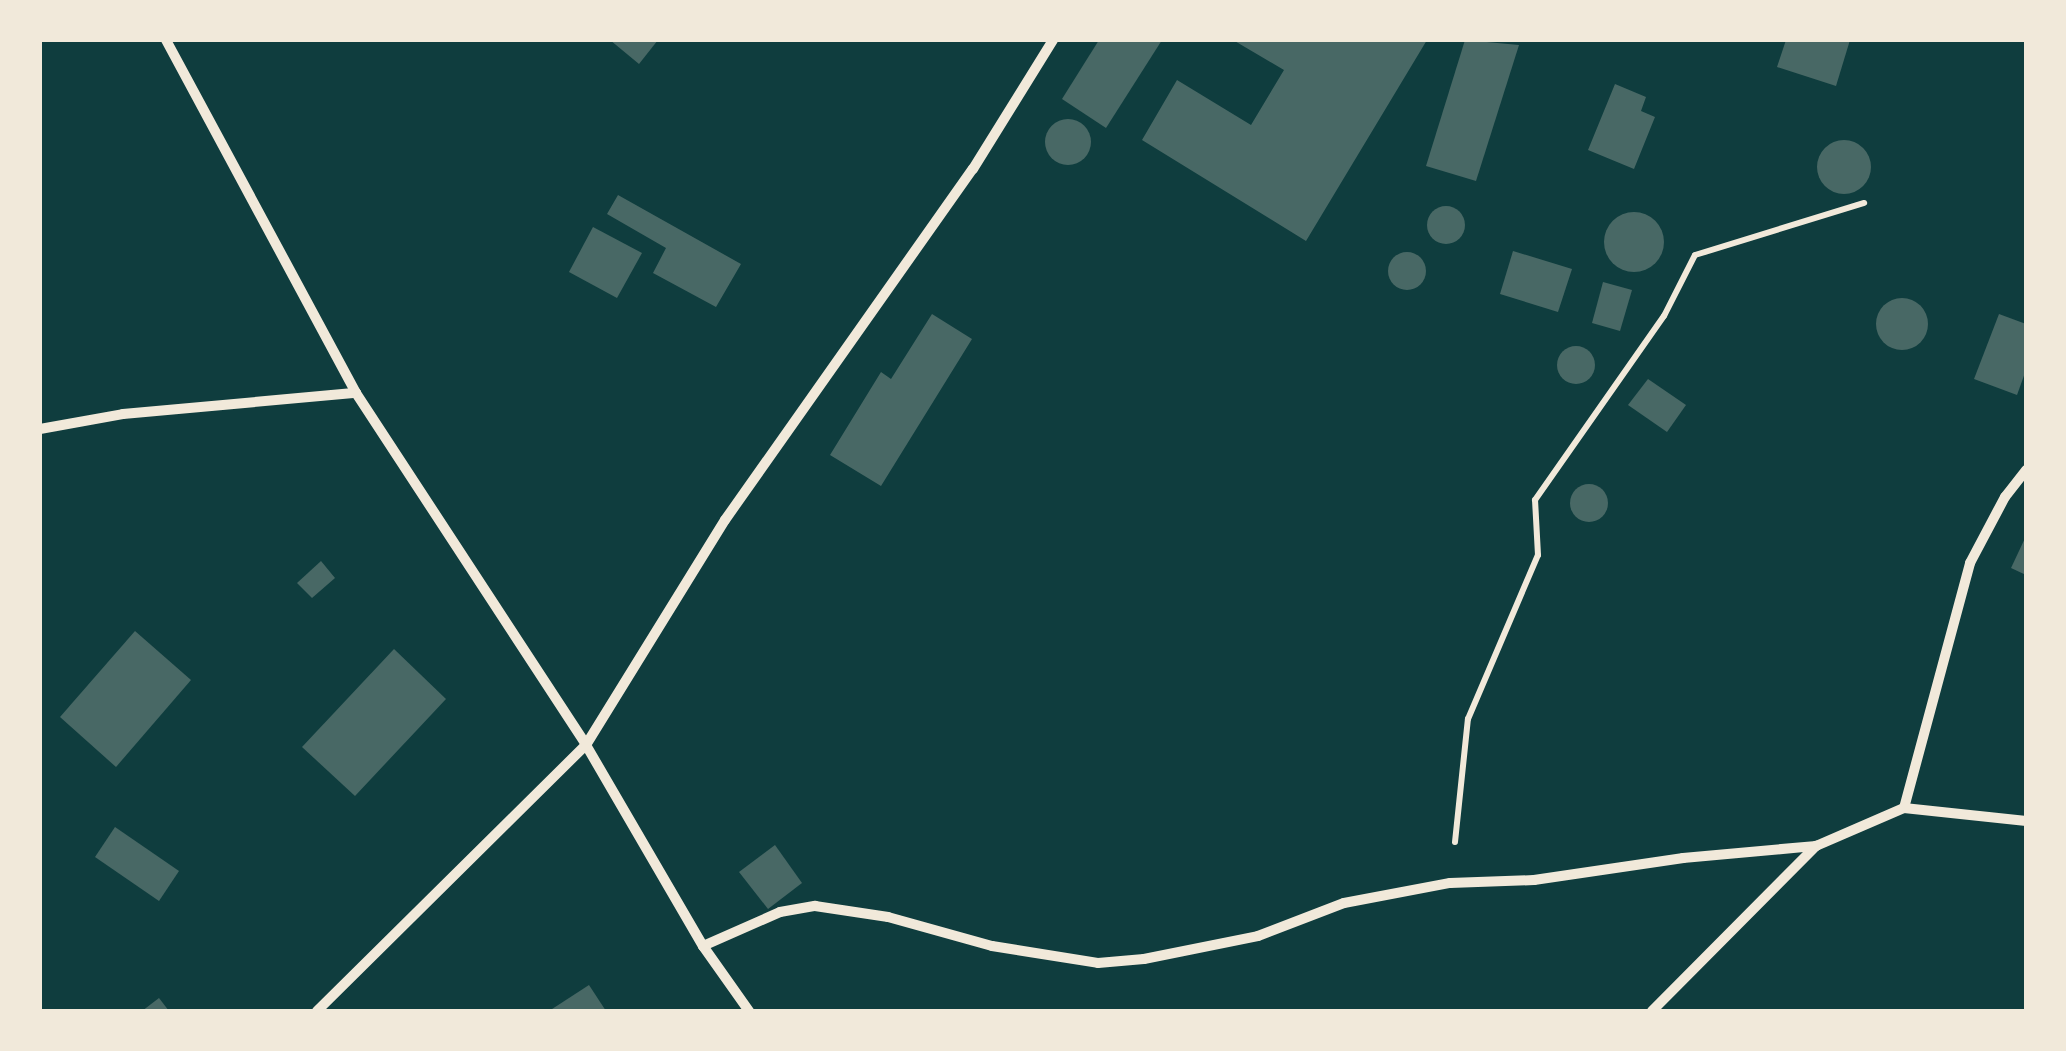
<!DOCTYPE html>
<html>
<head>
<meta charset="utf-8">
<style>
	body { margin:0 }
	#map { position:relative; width:2066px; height:1051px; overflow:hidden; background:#0f3d3e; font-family:"IBM Plex Sans",sans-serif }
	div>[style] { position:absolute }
	.building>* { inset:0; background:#486865 }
	.round { border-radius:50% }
	.path>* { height:6px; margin:-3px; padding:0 3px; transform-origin:3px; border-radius:3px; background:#f1e9da }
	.minor>* { height:10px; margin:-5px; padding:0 5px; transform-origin:5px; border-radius:5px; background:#f1e9da }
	span { translate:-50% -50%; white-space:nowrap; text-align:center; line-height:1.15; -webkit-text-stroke:10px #f1e9da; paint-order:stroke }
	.frame { position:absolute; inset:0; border:42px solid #f1e9da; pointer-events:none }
</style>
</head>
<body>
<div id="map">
	<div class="building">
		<div style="clip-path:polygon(610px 40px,658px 40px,639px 64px)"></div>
		<div style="clip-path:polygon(1099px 40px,1162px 40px,1106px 128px,1062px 99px)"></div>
		<div style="clip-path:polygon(1233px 40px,1427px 40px,1306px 241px,1142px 140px,1177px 80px,1251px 125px,1284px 70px)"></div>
		<div style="clip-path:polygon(1465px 40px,1519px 45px,1476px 181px,1426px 166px)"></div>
		<div style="clip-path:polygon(1786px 40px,1850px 40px,1836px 86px,1777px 67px)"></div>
		<div style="clip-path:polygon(1615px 84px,1646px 97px,1641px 111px,1655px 117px,1634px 169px,1588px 150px)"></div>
		<div class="round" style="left:1045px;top:119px;width:46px;height:46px"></div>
		<div class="round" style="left:1817px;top:140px;width:54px;height:54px"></div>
		<div style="clip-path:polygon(618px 195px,741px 264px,716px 307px,653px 273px,666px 248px,607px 214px)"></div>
		<div class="round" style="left:1427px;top:206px;width:38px;height:38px"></div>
		<div class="round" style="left:1604px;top:212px;width:60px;height:60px"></div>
		<div style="clip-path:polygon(593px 227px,642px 253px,617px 298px,569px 272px)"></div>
		<div style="clip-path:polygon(1513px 251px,1572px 269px,1558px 312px,1500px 294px)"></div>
		<div class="round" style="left:1388px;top:252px;width:38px;height:38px"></div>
		<div style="clip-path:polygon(1603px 282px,1632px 290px,1620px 331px,1592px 323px)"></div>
		<div class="round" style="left:1876px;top:298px;width:52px;height:52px"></div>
		<div style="clip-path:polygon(932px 314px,972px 339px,881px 486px,830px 455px,881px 372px,891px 379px)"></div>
		<div style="clip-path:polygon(1999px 314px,2026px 324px,2026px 370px,2017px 395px,1974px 379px)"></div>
		<div class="round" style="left:1557px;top:346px;width:38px;height:38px"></div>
		<div style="clip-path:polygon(1648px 379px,1686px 405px,1667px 432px,1628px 405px)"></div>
		<div class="round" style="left:1570px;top:484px;width:38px;height:38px"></div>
		<div style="clip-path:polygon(2026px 536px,2026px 575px,2011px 568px)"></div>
		<div style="clip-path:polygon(321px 561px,335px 578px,312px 598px,297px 583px)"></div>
		<div style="clip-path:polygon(135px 631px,191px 680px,116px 767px,60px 717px)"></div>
		<div style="clip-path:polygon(394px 649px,446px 699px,355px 796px,302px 747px)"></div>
		<div style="clip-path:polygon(115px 827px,179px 871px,159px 901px,95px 857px)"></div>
		<div style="clip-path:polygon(775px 845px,802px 883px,768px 909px,739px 872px)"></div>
		<div style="clip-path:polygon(589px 985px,606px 1011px,549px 1011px)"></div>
		<div style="clip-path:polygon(159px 998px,169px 1011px,142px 1011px)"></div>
	</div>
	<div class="path">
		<div style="left:1455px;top:842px;width:124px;rotate:-84deg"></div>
		<div style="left:1468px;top:719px;width:178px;rotate:-66.9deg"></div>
		<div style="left:1538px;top:555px;width:55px;rotate:-93.1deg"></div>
		<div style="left:1535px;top:500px;width:225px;rotate:-55deg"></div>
		<div style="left:1664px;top:316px;width:68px;rotate:-63.1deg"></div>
		<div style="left:1695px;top:255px;width:177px;rotate:-17.1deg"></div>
	</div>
	<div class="minor">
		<div style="left:166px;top:40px;width:401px;rotate:61.7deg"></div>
		<div style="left:356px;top:393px;width:420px;rotate:56.8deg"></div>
		<div style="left:586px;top:745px;width:233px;rotate:59.8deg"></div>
		<div style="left:703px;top:946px;width:80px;rotate:54.7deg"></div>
		<div style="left:40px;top:429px;width:84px;rotate:-10.2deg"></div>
		<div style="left:123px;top:414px;width:234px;rotate:-5.2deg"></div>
		<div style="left:1904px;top:808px;width:254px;rotate:-74.9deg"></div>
		<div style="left:1970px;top:563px;width:75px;rotate:-62.1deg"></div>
		<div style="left:2005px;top:497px;width:34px;rotate:-52deg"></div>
		<div style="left:703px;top:946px;width:84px;rotate:-23.8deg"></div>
		<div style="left:780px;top:912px;width:36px;rotate:-10deg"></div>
		<div style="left:815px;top:906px;width:74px;rotate:8.6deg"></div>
		<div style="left:888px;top:917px;width:108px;rotate:15.6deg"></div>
		<div style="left:992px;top:946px;width:107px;rotate:9.1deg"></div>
		<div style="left:1098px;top:963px;width:46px;rotate:-5deg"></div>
		<div style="left:1144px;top:959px;width:116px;rotate:-11.4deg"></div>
		<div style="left:1258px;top:936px;width:92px;rotate:-21deg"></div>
		<div style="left:1344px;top:903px;width:108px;rotate:-10.7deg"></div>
		<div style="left:1450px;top:883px;width:84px;rotate:-2deg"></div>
		<div style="left:1534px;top:880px;width:151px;rotate:-8.4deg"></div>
		<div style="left:1683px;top:858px;width:134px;rotate:-5.2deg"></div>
		<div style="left:1816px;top:846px;width:96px;rotate:-23.4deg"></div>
		<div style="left:1904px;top:808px;width:123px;rotate:6.1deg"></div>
		<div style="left:317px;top:1011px;width:378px;rotate:-44.7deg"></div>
		<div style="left:586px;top:745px;width:264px;rotate:-58.3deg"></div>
		<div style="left:725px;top:520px;width:430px;rotate:-54.8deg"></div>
		<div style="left:973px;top:169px;width:152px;rotate:-58.2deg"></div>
		<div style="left:1652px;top:1011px;width:233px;rotate:-45.2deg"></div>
	</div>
	<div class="frame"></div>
</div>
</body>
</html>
